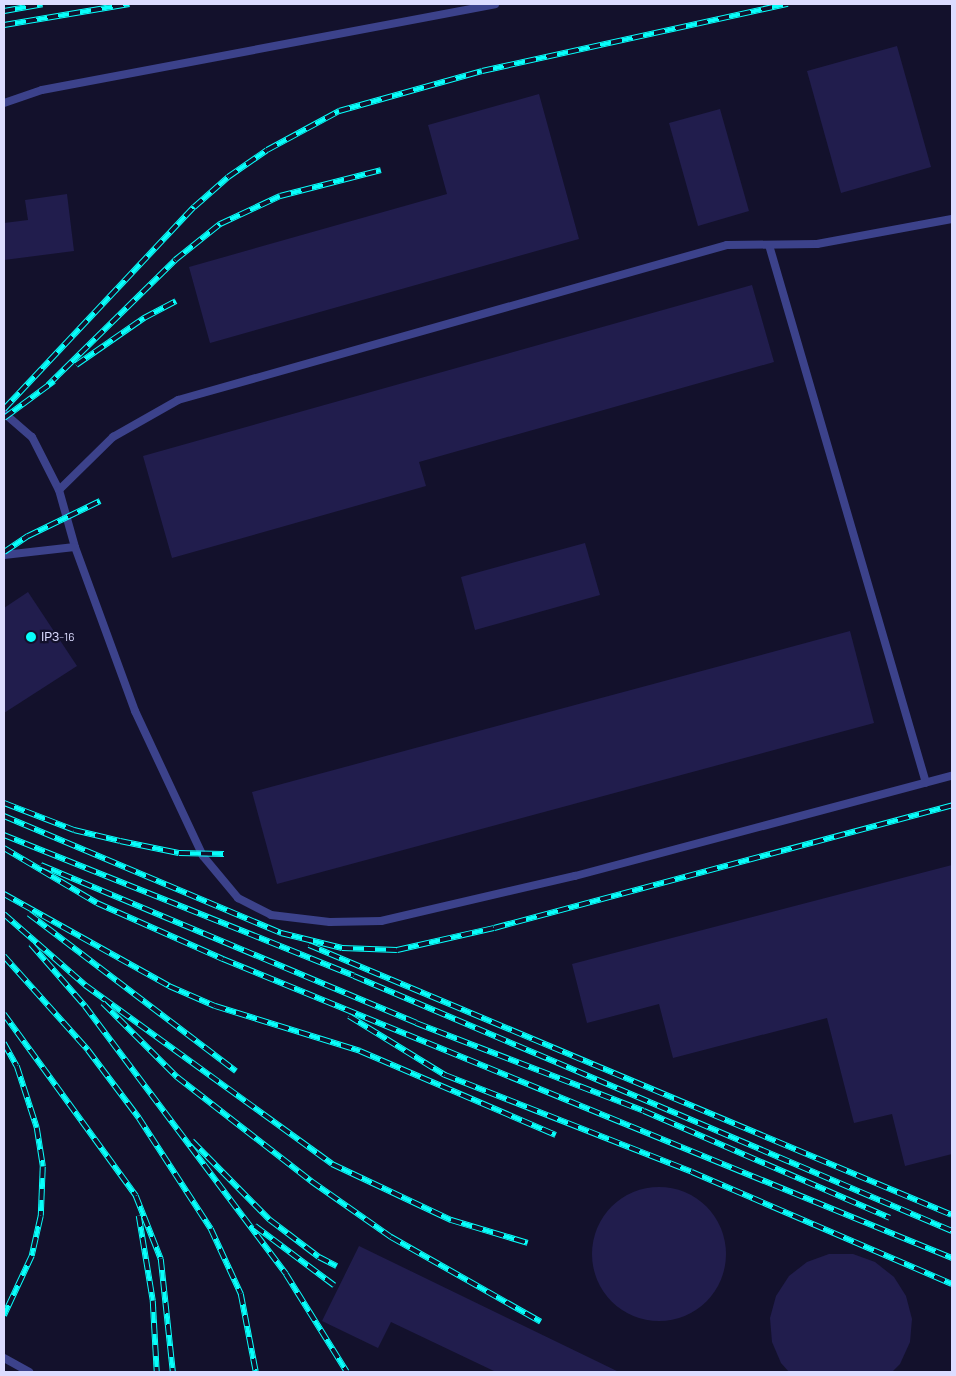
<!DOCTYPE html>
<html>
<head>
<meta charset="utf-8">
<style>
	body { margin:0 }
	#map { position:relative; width:956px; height:1376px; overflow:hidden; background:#13112c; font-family:Barlow,sans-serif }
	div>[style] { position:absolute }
	.building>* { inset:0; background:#211d4d }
	.round { border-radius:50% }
	.lane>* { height:8px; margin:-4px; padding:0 4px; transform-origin:4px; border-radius:4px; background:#3c428b }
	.rail>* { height:5.5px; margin-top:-2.75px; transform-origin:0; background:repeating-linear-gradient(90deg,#13112c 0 11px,#08fffb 0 22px); box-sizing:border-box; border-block:1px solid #08fffb }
	.dots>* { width:14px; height:14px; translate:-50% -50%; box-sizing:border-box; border:2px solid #13112c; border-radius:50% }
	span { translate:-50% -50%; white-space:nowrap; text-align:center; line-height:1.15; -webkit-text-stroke:4.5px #13112c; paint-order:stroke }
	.poi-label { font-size:12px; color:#dcdcff }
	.left { translate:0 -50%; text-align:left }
	.frame { position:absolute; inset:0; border:5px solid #dcdcff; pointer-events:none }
</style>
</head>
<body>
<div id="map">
	<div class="building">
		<div style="clip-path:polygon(897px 46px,931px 167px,841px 193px,807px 71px)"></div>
		<div style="clip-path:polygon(539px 94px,579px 239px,210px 343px,189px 267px,447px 194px,428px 125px)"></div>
		<div style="clip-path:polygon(720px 109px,749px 211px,698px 226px,669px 123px)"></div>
		<div style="clip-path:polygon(67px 194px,74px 251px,4px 260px,4px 223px,28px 220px,25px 200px)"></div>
		<div style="clip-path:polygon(752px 285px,774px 362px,419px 462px,426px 486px,172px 558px,143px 456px)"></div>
		<div style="clip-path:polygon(585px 543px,600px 595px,475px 630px,461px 577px)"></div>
		<div style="clip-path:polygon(28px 592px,77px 666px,4px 713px,4px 608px)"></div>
		<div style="clip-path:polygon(850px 631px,874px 723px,277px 884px,252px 792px)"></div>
		<div style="clip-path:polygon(952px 865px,952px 1154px,905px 1166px,892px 1114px,854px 1123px,827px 1018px,673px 1058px,659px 1004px,587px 1023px,572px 964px)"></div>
		<div class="round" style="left:592px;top:1187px;width:134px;height:134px"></div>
		<div style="clip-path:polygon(359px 1246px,619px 1372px,496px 1372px,391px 1322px,378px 1348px,322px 1321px)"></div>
		<div style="clip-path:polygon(829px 1254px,853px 1254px,875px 1262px,894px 1277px,906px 1296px,912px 1319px,910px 1342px,900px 1364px,892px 1372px,789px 1372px,781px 1363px,772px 1342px,770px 1318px,776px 1296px,789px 1276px,807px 1262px)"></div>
	</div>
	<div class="lane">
		<div style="left:4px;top:103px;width:40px;rotate:-18.9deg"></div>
		<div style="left:42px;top:90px;width:461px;rotate:-10.7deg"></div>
		<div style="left:769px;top:245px;width:560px;rotate:73.73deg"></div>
		<div style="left:4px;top:413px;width:37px;rotate:41deg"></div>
		<div style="left:32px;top:437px;width:59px;rotate:63deg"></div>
		<div style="left:59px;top:490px;width:59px;rotate:74.3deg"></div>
		<div style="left:75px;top:547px;width:175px;rotate:69.9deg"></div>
		<div style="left:135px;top:711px;width:160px;rotate:64.9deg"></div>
		<div style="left:203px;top:856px;width:55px;rotate:50.2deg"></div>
		<div style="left:238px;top:898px;width:37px;rotate:27deg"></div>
		<div style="left:271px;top:915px;width:59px;rotate:6.8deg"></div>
		<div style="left:330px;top:922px;width:51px;rotate:-1.1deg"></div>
		<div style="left:381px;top:921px;width:199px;rotate:-13.1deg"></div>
		<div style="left:575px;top:876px;width:390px;rotate:-14.9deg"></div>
		<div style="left:59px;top:490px;width:76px;rotate:-44.5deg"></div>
		<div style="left:113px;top:437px;width:75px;rotate:-29.6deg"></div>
		<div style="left:178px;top:400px;width:570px;rotate:-15.77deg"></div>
		<div style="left:727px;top:245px;width:90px;rotate:-0.6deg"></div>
		<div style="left:817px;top:244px;width:137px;rotate:-10.5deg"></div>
		<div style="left:4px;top:555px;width:71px;rotate:-6.4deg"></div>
		<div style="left:4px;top:1358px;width:29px;rotate:29deg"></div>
	</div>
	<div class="rail">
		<div style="left:4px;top:11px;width:39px;rotate:-10deg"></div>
		<div style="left:4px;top:25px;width:127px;rotate:-9.5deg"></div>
		<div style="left:76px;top:365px;width:83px;rotate:-34.7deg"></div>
		<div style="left:144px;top:318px;width:36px;rotate:-28deg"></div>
		<div style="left:48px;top:385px;width:178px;rotate:-44.5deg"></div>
		<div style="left:175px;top:260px;width:58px;rotate:-38.7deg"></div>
		<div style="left:220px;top:224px;width:66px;rotate:-25deg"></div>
		<div style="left:280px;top:196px;width:104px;rotate:-14.4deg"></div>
		<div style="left:4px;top:409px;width:277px;rotate:-46.8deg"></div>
		<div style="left:194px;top:207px;width:45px;rotate:-41.4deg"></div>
		<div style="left:228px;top:177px;width:47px;rotate:-34.7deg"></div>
		<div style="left:267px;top:150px;width:82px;rotate:-28.4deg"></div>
		<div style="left:339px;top:111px;width:148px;rotate:-15.6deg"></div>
		<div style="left:482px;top:71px;width:313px;rotate:-12.4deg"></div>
		<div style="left:4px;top:418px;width:62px;rotate:-36.5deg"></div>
		<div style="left:4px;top:552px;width:29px;rotate:-34deg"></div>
		<div style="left:28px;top:536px;width:80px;rotate:-25.9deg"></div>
		<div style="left:4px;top:803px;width:75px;rotate:21.1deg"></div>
		<div style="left:74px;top:830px;width:47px;rotate:13.4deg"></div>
		<div style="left:120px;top:841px;width:60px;rotate:11.5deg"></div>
		<div style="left:179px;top:853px;width:45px;rotate:1.3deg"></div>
		<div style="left:4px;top:816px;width:301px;rotate:22.9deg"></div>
		<div style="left:281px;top:933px;width:63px;rotate:13.8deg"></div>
		<div style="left:342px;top:948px;width:55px;rotate:2.1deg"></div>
		<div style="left:397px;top:950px;width:99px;rotate:-12.8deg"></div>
		<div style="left:494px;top:928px;width:474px;rotate:-15deg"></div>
		<div style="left:4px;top:835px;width:377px;rotate:21.9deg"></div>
		<div style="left:354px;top:976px;width:650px;rotate:23.09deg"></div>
		<div style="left:4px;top:848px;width:108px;rotate:30.6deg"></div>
		<div style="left:97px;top:903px;width:138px;rotate:24deg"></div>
		<div style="left:223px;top:959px;width:788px;rotate:22.3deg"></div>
		<div style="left:41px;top:865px;width:407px;rotate:22.8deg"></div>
		<div style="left:416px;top:1023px;width:244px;rotate:21.1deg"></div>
		<div style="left:644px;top:1111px;width:268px;rotate:23.5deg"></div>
		<div style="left:4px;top:894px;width:189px;rotate:29.1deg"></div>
		<div style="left:169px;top:986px;width:50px;rotate:23.5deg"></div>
		<div style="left:215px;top:1006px;width:152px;rotate:17.2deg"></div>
		<div style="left:360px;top:1051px;width:213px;rotate:23.2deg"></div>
		<div style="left:4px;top:914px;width:108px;rotate:41.2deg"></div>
		<div style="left:85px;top:985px;width:305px;rotate:35.9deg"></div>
		<div style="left:332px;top:1164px;width:132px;rotate:25.2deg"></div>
		<div style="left:451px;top:1220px;width:80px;rotate:16.6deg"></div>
		<div style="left:29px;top:914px;width:260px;rotate:37.2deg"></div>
		<div style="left:31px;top:944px;width:82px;rotate:48.9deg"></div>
		<div style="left:85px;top:1006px;width:335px;rotate:53.1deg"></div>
		<div style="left:286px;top:1274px;width:115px;rotate:58.1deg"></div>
		<div style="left:309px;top:945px;width:697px;rotate:22.78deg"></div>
		<div style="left:4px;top:956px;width:126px;rotate:48.2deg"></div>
		<div style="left:88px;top:1050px;width:85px;rotate:53.1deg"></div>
		<div style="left:139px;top:1118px;width:132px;rotate:57deg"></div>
		<div style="left:211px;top:1229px;width:72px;rotate:65.2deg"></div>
		<div style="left:241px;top:1294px;width:79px;rotate:79.1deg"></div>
		<div style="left:103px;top:1003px;width:105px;rotate:45deg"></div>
		<div style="left:177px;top:1077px;width:170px;rotate:37.8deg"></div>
		<div style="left:311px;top:1181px;width:98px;rotate:35deg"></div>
		<div style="left:391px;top:1237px;width:172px;rotate:29.5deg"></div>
		<div style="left:4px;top:1014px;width:225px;rotate:54deg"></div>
		<div style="left:136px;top:1196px;width:68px;rotate:68.4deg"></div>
		<div style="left:161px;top:1259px;width:114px;rotate:83.9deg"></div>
		<div style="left:349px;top:1016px;width:113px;rotate:31.6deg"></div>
		<div style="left:445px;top:1075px;width:265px;rotate:21.4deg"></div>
		<div style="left:692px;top:1172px;width:283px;rotate:23.3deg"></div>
		<div style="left:4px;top:1043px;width:26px;rotate:61deg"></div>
		<div style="left:17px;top:1066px;width:65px;rotate:72.1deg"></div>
		<div style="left:37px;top:1128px;width:39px;rotate:81deg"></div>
		<div style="left:43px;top:1167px;width:49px;rotate:92.3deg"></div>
		<div style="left:41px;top:1216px;width:41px;rotate:102.7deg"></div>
		<div style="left:32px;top:1256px;width:66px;rotate:115deg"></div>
		<div style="left:192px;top:1141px;width:111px;rotate:45.4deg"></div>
		<div style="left:270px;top:1220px;width:61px;rotate:37.1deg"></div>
		<div style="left:319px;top:1257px;width:20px;rotate:27deg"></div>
		<div style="left:139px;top:1216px;width:86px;rotate:80.6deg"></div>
		<div style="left:153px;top:1301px;width:71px;rotate:86.8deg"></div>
		<div style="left:255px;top:1226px;width:99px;rotate:36.8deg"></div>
	</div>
	<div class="dots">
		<div style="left:31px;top:637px;background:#08fffb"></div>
	</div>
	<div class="poi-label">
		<span class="left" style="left:41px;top:637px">ІРЗ-16</span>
	</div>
	<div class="frame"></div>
</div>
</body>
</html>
